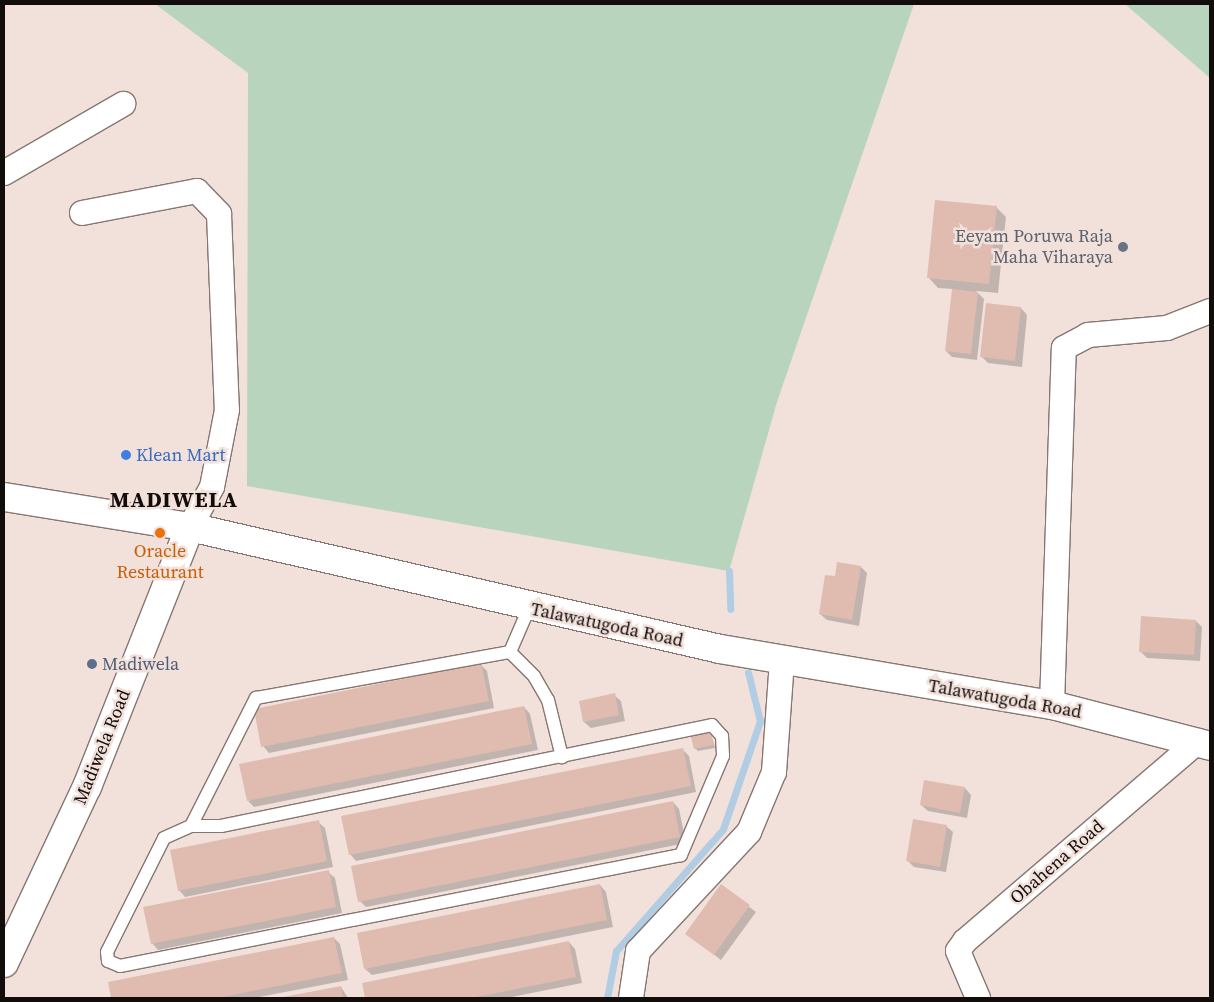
<!DOCTYPE html>
<html>
<head>
<meta charset="utf-8">
<style>
	body { margin:0 }
	#map { position:relative; width:1214px; height:1002px; overflow:hidden; background:#f2e1db; font-family:"Source Serif 4",serif }
	div>[style] { position:absolute }
	.green>* { inset:0; background:#b8d4bd }
	.shadow>* { inset:0; background:#0003 }
	.stream>* { height:7px; margin:-3.5px; padding:0 3.5px; transform-origin:3.5px; border-radius:3.5px; background:#b0cde4 }
	.building>* { inset:0; background:#dfbcaf }
	.roads { filter:drop-shadow(1px 0 #867671) drop-shadow(-1px 0 #867671) drop-shadow(0 1px #867671) drop-shadow(0 -1px #867671) }
	.service>* { height:12px; margin:-6px; padding:0 6px; transform-origin:6px; border-radius:6px; background:#fff }
	.minor>* { height:24px; margin:-12px; padding:0 12px; transform-origin:12px; border-radius:12px; background:#fff }
	.secondary>* { height:28px; margin:-14px; padding:0 14px; transform-origin:14px; border-radius:14px; background:#fff }
	.primary>* { height:28px; margin:-14px; padding:0 14px; transform-origin:14px; border-radius:14px; background:#fff }
	.dots>* { width:14px; height:14px; translate:-50% -50%; box-sizing:border-box; border:2px solid #f2e1db; border-radius:50% }
	span { translate:-50% -50%; white-space:nowrap; text-align:center; line-height:1.15; -webkit-text-stroke:5px #f2e1db; paint-order:stroke }
	.worship-label { font-size:18px; color:#5b616d }
	.right { translate:-100% -50%; text-align:right }
	.shop-label { font-size:18px; color:#366cbe }
	.left { translate:0 -50%; text-align:left }
	.food-label { font-size:18px; color:#c56008 }
	.street-label { font-size:18px; color:#120c0a }
	.service-label { font-size:18px; color:#4e5e75 }
	.district-label { font-size:22px; color:#120c0a; font-weight:700; letter-spacing:1px }
	.frame { position:absolute; inset:0; border:5px solid #120c0a; pointer-events:none }
</style>
</head>
<body>
<div id="map">
	<div class="green">
		<div style="clip-path:polygon(155px 4px,914px 4px,777px 402px,729px 571px,247px 486px,248px 73px)"></div>
		<div style="clip-path:polygon(1125px 4px,1210px 4px,1210px 78px)"></div>
	</div>
	<div class="shadow">
		<div style="clip-path:polygon(996px 207px,1006px 217px,998px 293px,976px 291px,984px 299px,977px 360px,952px 357px,946px 351px,953px 289px,938px 288px,929px 278px)"></div>
		<div style="clip-path:polygon(987px 304px,1021px 308px,1027px 315px,1022px 367px,988px 363px,981px 356px)"></div>
		<div style="clip-path:polygon(861px 567px,867px 573px,859px 626px,827px 620px,820px 614px,836px 578px)"></div>
		<div style="clip-path:polygon(1196px 621px,1202px 627px,1200px 661px,1147px 658px,1140px 651px)"></div>
		<div style="clip-path:polygon(480px 664px,487px 671px,494px 708px,269px 753px,263px 746px)"></div>
		<div style="clip-path:polygon(614px 695px,621px 701px,625px 721px,591px 728px,584px 722px)"></div>
		<div style="clip-path:polygon(524px 707px,530px 714px,538px 750px,254px 807px,248px 801px)"></div>
		<div style="clip-path:polygon(710px 731px,715px 748px,698px 751px,695px 748px)"></div>
		<div style="clip-path:polygon(682px 749px,689px 756px,696px 792px,356px 861px,350px 854px)"></div>
		<div style="clip-path:polygon(965px 788px,971px 795px,967px 818px,928px 811px,921px 805px)"></div>
		<div style="clip-path:polygon(673px 802px,679px 809px,686px 843px,366px 907px,360px 901px)"></div>
		<div style="clip-path:polygon(318px 822px,325px 828px,333px 867px,185px 897px,179px 890px)"></div>
		<div style="clip-path:polygon(946px 826px,953px 832px,946px 872px,914px 867px,907px 860px)"></div>
		<div style="clip-path:polygon(328px 872px,335px 878px,342px 913px,158px 950px,152px 943px)"></div>
		<div style="clip-path:polygon(600px 885px,606px 892px,613px 927px,372px 975px,365px 969px)"></div>
		<div style="clip-path:polygon(721px 886px,756px 912px,721px 960px,686px 933px)"></div>
		<div style="clip-path:polygon(334px 938px,340px 944px,348px 980px,254px 998px,112px 998px,109px 983px)"></div>
		<div style="clip-path:polygon(569px 942px,575px 949px,582px 983px,507px 998px,366px 998px,363px 984px)"></div>
		<div style="clip-path:polygon(341px 987px,348px 998px,285px 998px)"></div>
	</div>
	<div class="stream">
		<div style="left:729px;top:571px;width:38px;rotate:88deg"></div>
		<div style="left:607px;top:998px;width:48px;rotate:-79.2deg"></div>
		<div style="left:616px;top:951px;width:162px;rotate:-48.7deg"></div>
		<div style="left:723px;top:829px;width:114px;rotate:-71.1deg"></div>
		<div style="left:760px;top:721px;width:50px;rotate:-103.8deg"></div>
	</div>
	<div class="building">
		<div style="clip-path:polygon(935px 200px,997px 206px,989px 284px,927px 278px)"></div>
		<div style="clip-path:polygon(952px 289px,978px 292px,971px 354px,945px 351px)"></div>
		<div style="clip-path:polygon(986px 303px,1021px 307px,1015px 361px,980px 357px)"></div>
		<div style="clip-path:polygon(837px 562px,861px 566px,852px 620px,819px 614px,825px 575px,835px 576px)"></div>
		<div style="clip-path:polygon(1141px 616px,1196px 620px,1194px 655px,1139px 652px)"></div>
		<div style="clip-path:polygon(481px 663px,489px 701px,261px 747px,254px 709px)"></div>
		<div style="clip-path:polygon(615px 693px,619px 715px,583px 722px,579px 701px)"></div>
		<div style="clip-path:polygon(524px 706px,532px 744px,247px 801px,239px 764px)"></div>
		<div style="clip-path:polygon(710px 729px,713px 745px,694px 749px,690px 733px)"></div>
		<div style="clip-path:polygon(683px 748px,691px 786px,349px 855px,341px 816px)"></div>
		<div style="clip-path:polygon(924px 780px,965px 787px,960px 813px,920px 805px)"></div>
		<div style="clip-path:polygon(673px 801px,680px 837px,358px 902px,351px 866px)"></div>
		<div style="clip-path:polygon(913px 819px,947px 825px,940px 867px,906px 861px)"></div>
		<div style="clip-path:polygon(319px 820px,327px 861px,178px 891px,170px 850px)"></div>
		<div style="clip-path:polygon(329px 870px,336px 907px,151px 944px,143px 907px)"></div>
		<div style="clip-path:polygon(600px 884px,607px 920px,364px 969px,357px 933px)"></div>
		<div style="clip-path:polygon(721px 884px,750px 905px,714px 955px,685px 934px)"></div>
		<div style="clip-path:polygon(334px 937px,342px 973px,218px 998px,111px 998px,108px 982px)"></div>
		<div style="clip-path:polygon(569px 941px,576px 977px,471px 998px,365px 998px,362px 983px)"></div>
		<div style="clip-path:polygon(341px 986px,343px 998px,283px 998px,283px 997px)"></div>
	</div>
	<div class="roads">
		<div class="service">
			<div style="left:529px;top:608px;width:48px;rotate:113.4deg"></div>
			<div style="left:510px;top:652px;width:34px;rotate:45deg"></div>
			<div style="left:534px;top:676px;width:28px;rotate:60deg"></div>
			<div style="left:548px;top:700px;width:59px;rotate:76.2deg"></div>
			<div style="left:712px;top:725px;width:15px;rotate:48deg"></div>
			<div style="left:722px;top:736px;width:20px;rotate:87deg"></div>
			<div style="left:723px;top:756px;width:108px;rotate:113deg"></div>
			<div style="left:681px;top:855px;width:572px;rotate:168.81deg"></div>
			<div style="left:120px;top:966px;width:13px;rotate:-157deg"></div>
			<div style="left:108px;top:961px;width:9px;rotate:-96deg"></div>
			<div style="left:107px;top:952px;width:127px;rotate:-63.4deg"></div>
			<div style="left:164px;top:838px;width:30px;rotate:-24deg"></div>
			<div style="left:191px;top:826px;width:30px"></div>
			<div style="left:221px;top:826px;width:501px;rotate:-11.62deg"></div>
			<div style="left:191px;top:826px;width:144px;rotate:-63.1deg"></div>
			<div style="left:256px;top:698px;width:258px;rotate:-10.3deg"></div>
		</div>
		<div class="minor">
			<div style="left:4px;top:173px;width:138px;rotate:-30.1deg"></div>
			<div style="left:82px;top:213px;width:117px;rotate:-10.8deg"></div>
			<div style="left:197px;top:191px;width:32px;rotate:46deg"></div>
			<div style="left:219px;top:214px;width:196px;rotate:87.7deg"></div>
			<div style="left:227px;top:410px;width:78px;rotate:101deg"></div>
			<div style="left:212px;top:487px;width:46px;rotate:118.8deg"></div>
			<div style="left:1052px;top:705px;width:357px;rotate:-88.1deg"></div>
			<div style="left:1064px;top:348px;width:27px;rotate:-28deg"></div>
			<div style="left:1088px;top:335px;width:79px;rotate:-5.1deg"></div>
			<div style="left:1167px;top:328px;width:46px;rotate:-21.6deg"></div>
			<div style="left:631px;top:998px;width:48px;rotate:-81.5deg"></div>
			<div style="left:638px;top:951px;width:163px;rotate:-47deg"></div>
			<div style="left:749px;top:832px;width:65px;rotate:-67.4deg"></div>
			<div style="left:774px;top:772px;width:111px;rotate:-85.9deg"></div>
			<div style="left:978px;top:998px;width:51px;rotate:-113.1deg"></div>
			<div style="left:958px;top:951px;width:12px;rotate:-55deg"></div>
			<div style="left:965px;top:941px;width:307px;rotate:-40.6deg"></div>
		</div>
		<div class="secondary">
			<div style="left:4px;top:963px;width:195px;rotate:-64.8deg"></div>
			<div style="left:87px;top:787px;width:280px;rotate:-68.4deg"></div>
		</div>
		<div class="primary">
			<div style="left:4px;top:497px;width:188px;rotate:9.2deg"></div>
			<div style="left:190px;top:527px;width:544px;rotate:12.96deg"></div>
			<div style="left:720px;top:649px;width:337px;rotate:9.6deg"></div>
			<div style="left:1052px;top:705px;width:163px;rotate:14.5deg"></div>
		</div>
	</div>
	<div class="dots">
		<div style="left:1123px;top:247px;background:#6b7280"></div>
		<div style="left:126px;top:455px;background:#3f7fe0"></div>
		<div style="left:160px;top:533px;background:#e8710a"></div>
		<div style="left:92px;top:664px;background:#5c6f8a"></div>
	</div>
	<div class="worship-label">
		<span class="right" style="left:1113px;top:247px">Eeyam Poruwa Raja<br>Maha Viharaya</span>
	</div>
	<div class="shop-label">
		<span class="left" style="left:136px;top:455px">Klean Mart</span>
	</div>
	<div class="food-label">
		<span style="left:160px;top:562px">Oracle<br>Restaurant</span>
	</div>
	<div class="street-label">
		<span style="left:607px;top:625px;rotate:12deg">Talawatugoda Road</span>
		<span style="left:1005px;top:699px;rotate:10deg">Talawatugoda Road</span>
		<span style="left:102px;top:747px;rotate:-68deg">Madiwela Road</span>
		<span style="left:1057px;top:862px;rotate:-41deg">Obahena Road</span>
	</div>
	<div class="service-label">
		<span class="left" style="left:102px;top:664px">Madiwela</span>
	</div>
	<div class="district-label">
		<span style="left:174px;top:500px">MADIWELA</span>
	</div>
	<div class="frame"></div>
</div>
</body>
</html>
